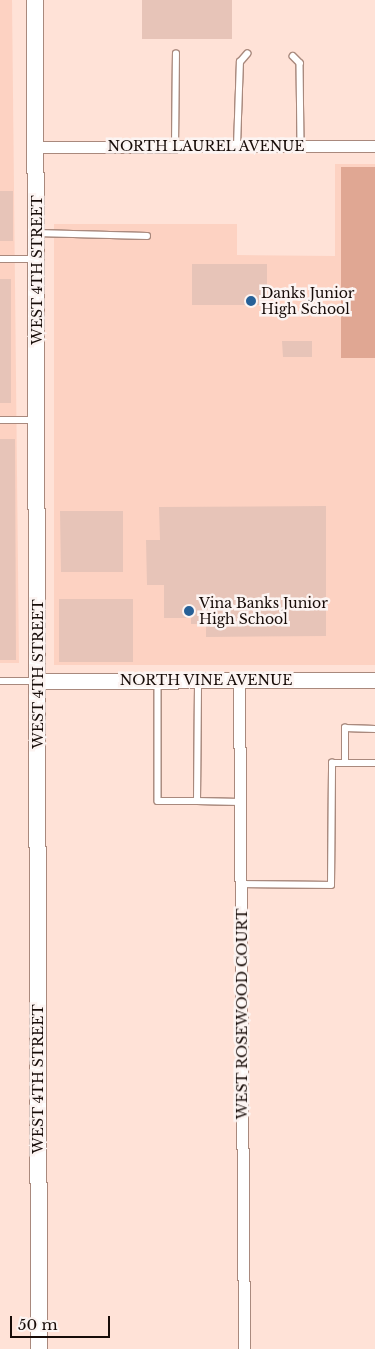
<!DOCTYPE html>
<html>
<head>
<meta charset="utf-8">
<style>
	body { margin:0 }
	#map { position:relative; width:375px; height:1349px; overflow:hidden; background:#ffe2d7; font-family:"Libre Baskerville",serif }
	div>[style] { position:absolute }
	.built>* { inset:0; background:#fdd2c2 }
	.green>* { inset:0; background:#e0a793 }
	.building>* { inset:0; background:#e7c4b8 }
	.roads { filter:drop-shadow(1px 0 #a9897d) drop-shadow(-1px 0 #a9897d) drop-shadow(0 1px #a9897d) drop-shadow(0 -1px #a9897d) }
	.service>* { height:5.5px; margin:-2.75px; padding:0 2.75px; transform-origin:2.75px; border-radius:2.75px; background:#fff }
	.minor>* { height:11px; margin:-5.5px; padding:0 5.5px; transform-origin:5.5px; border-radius:5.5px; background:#fff }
	.tertiary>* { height:15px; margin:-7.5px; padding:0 7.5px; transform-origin:7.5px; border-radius:7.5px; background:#fff }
	.secondary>* { height:16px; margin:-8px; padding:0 8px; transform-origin:8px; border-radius:8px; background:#fff }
	.dots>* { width:14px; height:14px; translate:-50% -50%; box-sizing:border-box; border:2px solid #fcf4f2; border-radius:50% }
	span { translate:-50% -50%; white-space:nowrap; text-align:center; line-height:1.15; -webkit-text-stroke:5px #fcf4f2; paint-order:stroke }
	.street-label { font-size:14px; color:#170c08 }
	.poi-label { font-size:14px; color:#170c08 }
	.left { translate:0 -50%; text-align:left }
	.scale { position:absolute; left:10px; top:1316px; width:100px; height:22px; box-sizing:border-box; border:2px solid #170c08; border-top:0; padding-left:6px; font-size:15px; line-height:18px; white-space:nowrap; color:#170c08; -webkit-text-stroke:4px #fcf4f2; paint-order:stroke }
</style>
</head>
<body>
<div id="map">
	<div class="built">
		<div style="clip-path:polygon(0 0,12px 0,19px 663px,0 663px)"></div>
		<div style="clip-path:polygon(335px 164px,375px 164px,375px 665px,54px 665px,54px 224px,237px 224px,237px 255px,335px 256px)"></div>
	</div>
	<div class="green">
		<div style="clip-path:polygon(341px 167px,375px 167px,375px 358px,341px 358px)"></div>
	</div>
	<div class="building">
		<div style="clip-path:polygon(142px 0,232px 0,232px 39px,142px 39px)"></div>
		<div style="clip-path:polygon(0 191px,13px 191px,13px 241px,0 241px)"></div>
		<div style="clip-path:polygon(192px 264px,267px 264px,267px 305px,192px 305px)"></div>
		<div style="clip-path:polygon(0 279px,11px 279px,11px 403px,0 403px)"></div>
		<div style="clip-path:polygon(282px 341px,312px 341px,312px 357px,283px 357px)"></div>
		<div style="clip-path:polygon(0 439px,15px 439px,16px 660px,0 660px)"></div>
		<div style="clip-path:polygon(326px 506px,326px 636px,206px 637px,206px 624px,191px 624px,191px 618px,164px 618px,164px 585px,147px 585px,146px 540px,160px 540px,159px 507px)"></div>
		<div style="clip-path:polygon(60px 511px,123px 511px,123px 572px,61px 572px)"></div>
		<div style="clip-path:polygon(59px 599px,133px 599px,133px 662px,59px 662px)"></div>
	</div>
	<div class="roads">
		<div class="service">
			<div style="left:293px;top:56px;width:10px;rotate:45deg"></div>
			<div style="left:300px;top:63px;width:83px;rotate:89.3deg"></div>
			<div style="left:175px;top:146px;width:92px;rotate:-89.4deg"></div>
			<div style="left:237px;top:146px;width:84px;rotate:-88deg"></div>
			<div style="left:240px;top:62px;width:11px;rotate:-49deg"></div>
			<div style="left:36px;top:233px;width:111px;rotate:1.5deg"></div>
			<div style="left:0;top:259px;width:35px"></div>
			<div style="left:0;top:420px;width:35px"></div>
			<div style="left:0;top:681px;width:35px"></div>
			<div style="left:158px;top:683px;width:118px;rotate:90deg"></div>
			<div style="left:158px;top:801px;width:39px"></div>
			<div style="left:197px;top:801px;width:119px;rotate:-89.5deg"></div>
			<div style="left:345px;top:763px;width:35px;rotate:-90deg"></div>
			<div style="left:345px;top:728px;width:30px;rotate:2deg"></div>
			<div style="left:197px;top:801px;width:43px;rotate:1.3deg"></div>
			<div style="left:241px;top:884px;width:90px;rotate:0.6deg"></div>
			<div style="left:331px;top:885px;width:122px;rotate:-89.5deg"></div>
			<div style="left:332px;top:763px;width:43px"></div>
		</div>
		<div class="minor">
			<div style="left:36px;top:147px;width:339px;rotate:-0.2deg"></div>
			<div style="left:239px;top:679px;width:670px;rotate:89.57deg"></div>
		</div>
		<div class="tertiary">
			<div style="left:38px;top:681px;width:337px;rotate:-0.2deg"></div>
		</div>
		<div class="secondary">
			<div style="left:35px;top:0;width:1349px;rotate:89.83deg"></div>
		</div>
	</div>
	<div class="dots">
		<div style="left:251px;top:301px;background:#266097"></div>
		<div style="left:189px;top:611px;background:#266097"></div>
	</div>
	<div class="street-label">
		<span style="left:206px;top:146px">NORTH LAUREL AVENUE</span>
		<span style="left:37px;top:270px;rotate:-90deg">WEST 4TH STREET</span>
		<span style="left:38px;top:674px;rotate:-90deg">WEST 4TH STREET</span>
		<span style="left:206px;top:680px">NORTH VINE AVENUE</span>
		<span style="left:242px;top:1014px;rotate:-90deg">WEST ROSEWOOD COURT</span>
		<span style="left:38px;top:1079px;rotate:-90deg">WEST 4TH STREET</span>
	</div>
	<div class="poi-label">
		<span class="left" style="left:261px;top:301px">Danks Junior<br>High School</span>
		<span class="left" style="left:199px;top:611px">Vina Banks Junior<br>High School</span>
	</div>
	<div class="scale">50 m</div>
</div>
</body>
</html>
